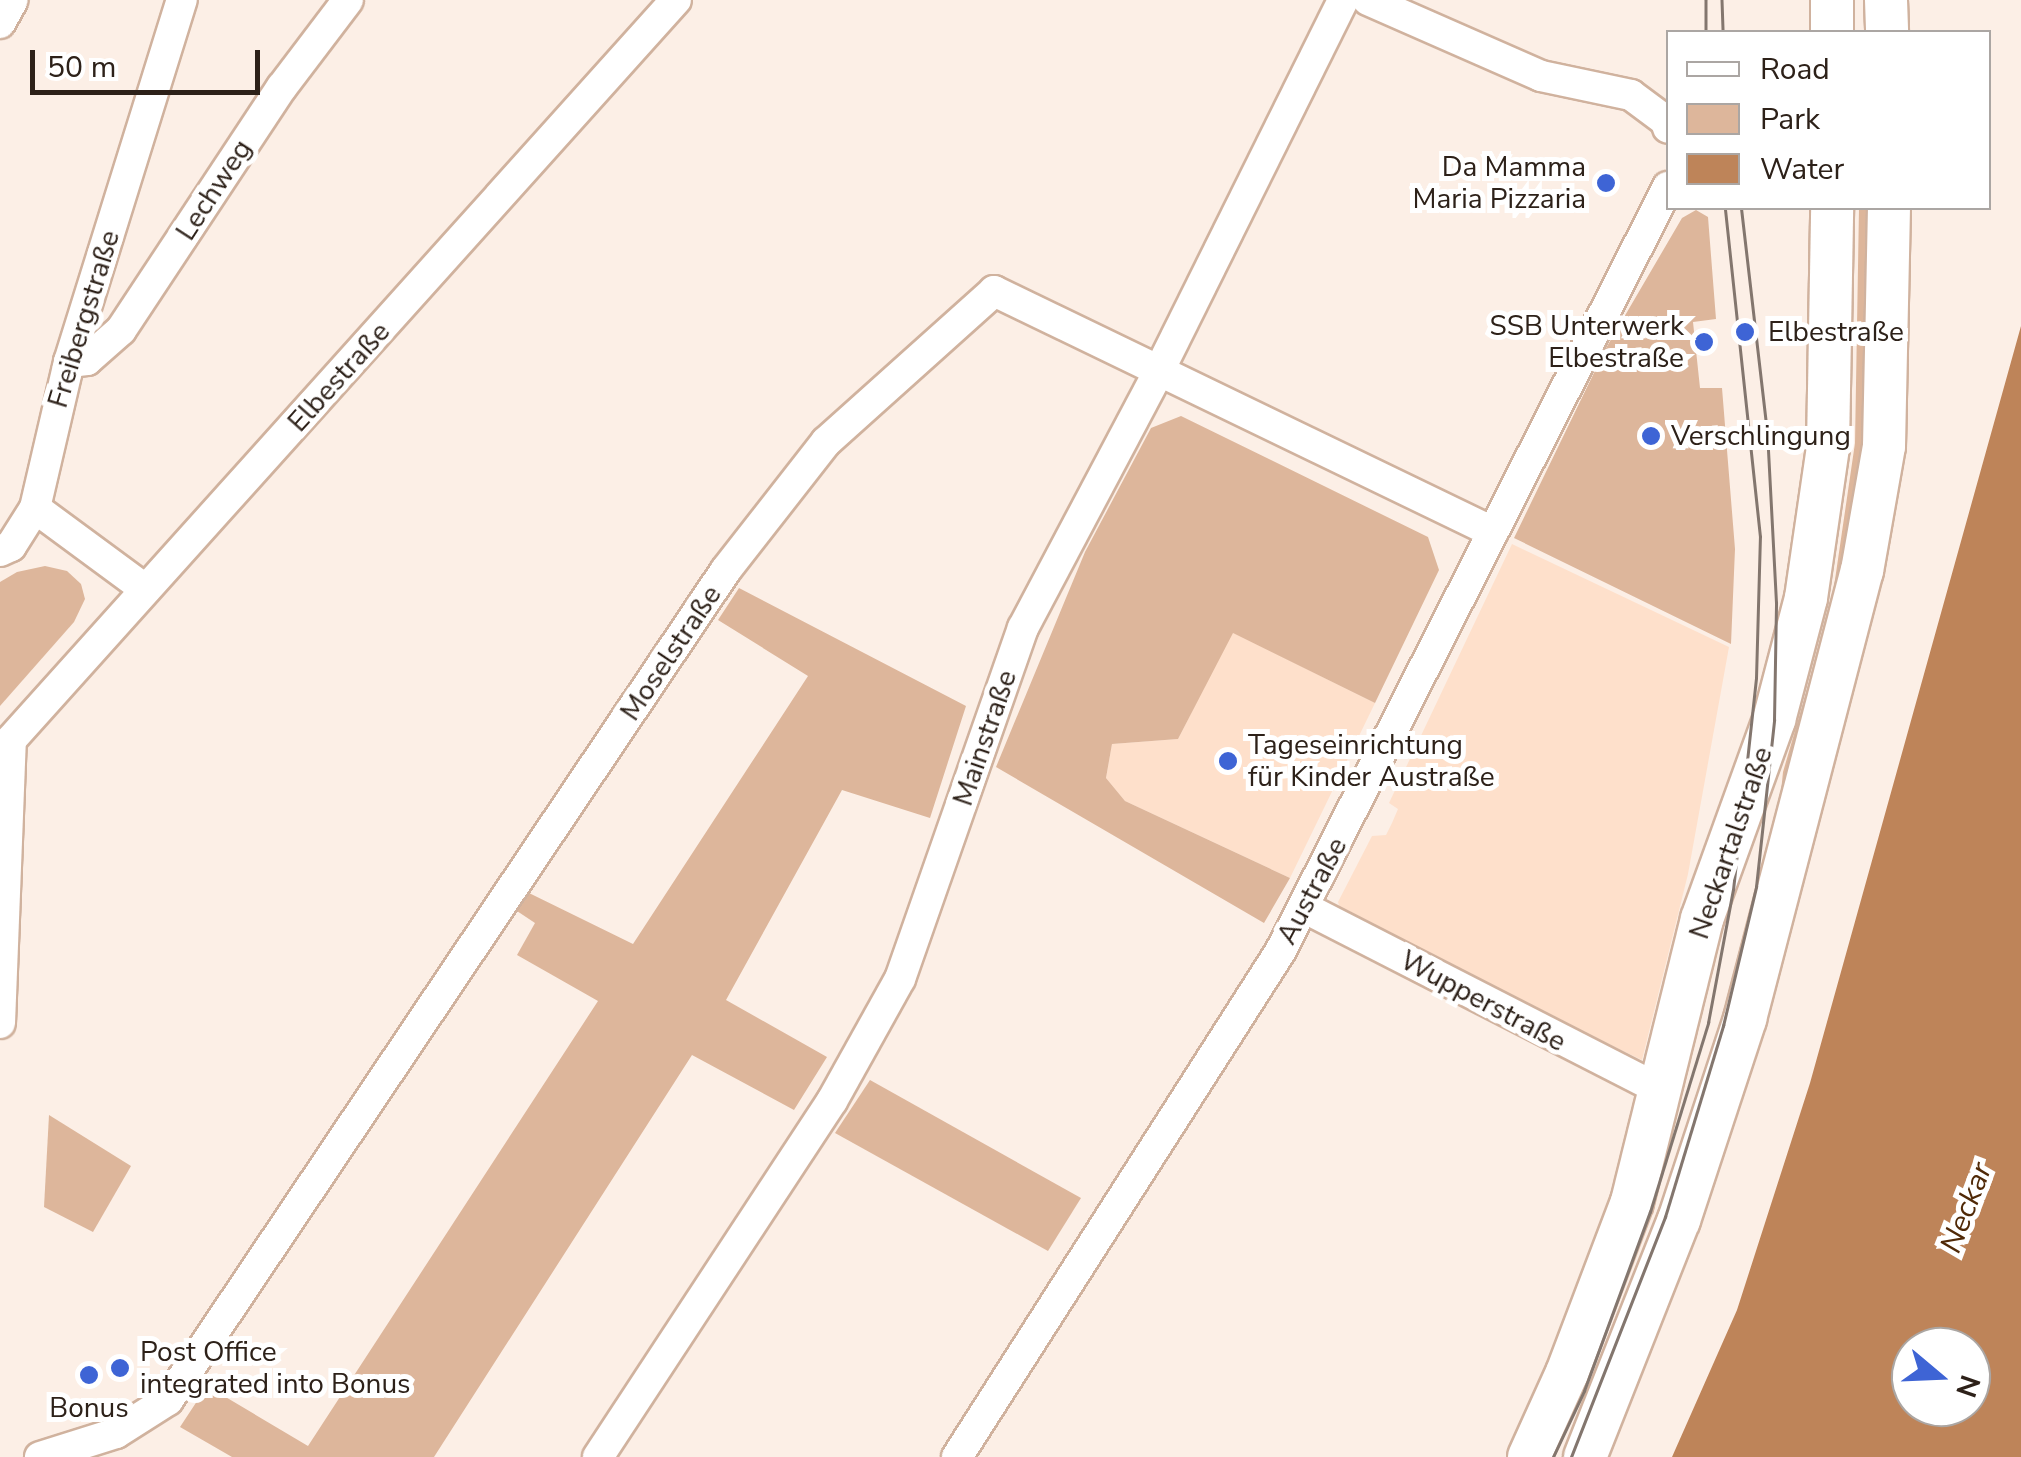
<!DOCTYPE html>
<html>
<head>
<meta charset="utf-8">
<style>
	body { margin:0 }
	#map { position:relative; width:2021px; height:1457px; overflow:hidden; background:#fcefe6; font-family:"Nunito Sans",sans-serif }
	div>[style] { position:absolute }
	.built>* { inset:0; background:#fee0cb }
	.green>* { inset:0; background:#ddb69b }
	.water>* { inset:0; background:#be8459 }
	.roads { filter:drop-shadow(2px 0 #d0b29e) drop-shadow(-2px 0 #d0b29e) drop-shadow(0 2px #d0b29e) drop-shadow(0 -2px #d0b29e) }
	.street>* { height:30px; margin:-15px; padding:0 15px; transform-origin:15px; border-radius:15px; background:#fff }
	.secondary>* { height:42px; margin:-21px; padding:0 21px; transform-origin:21px; border-radius:21px; background:#fff }
	.tram>* { height:2.5px; margin:-1.25px; padding:0 1.25px; transform-origin:1.25px; border-radius:1.25px; background:#83766e }
	.dots>* { width:28px; height:28px; translate:-50% -50%; box-sizing:border-box; border:5px solid #fff; border-radius:50% }
	span { translate:-50% -50%; white-space:nowrap; text-align:center; line-height:1.15; -webkit-text-stroke:10px #fff; paint-order:stroke }
	.poi-label { font-size:28px; color:#2d2119 }
	.right { translate:-100% -50%; text-align:right }
	.left { translate:0 -50%; text-align:left }
	.street-label { font-size:28px; color:#2d2119 }
	.water-label { font-size:30px; color:#502907; font-style:italic }
	.legend { position:absolute; left:1666px; top:30px; width:325px; height:180px; box-sizing:border-box; background:#fff; border:2px solid #aba6a3; margin:0; padding:12px 18px; list-style:none; font-size:30px; color:#2d2119 }
	.legend li { display:flex; align-items:center; gap:20px; height:50px }
	.legend b { width:50px; border:2px solid #aba6a3 }
	.north { position:absolute; left:1891px; top:1327px; width:100px; height:100px; box-sizing:border-box; background:#fff; border:2px solid #aba6a3; border-radius:50%; rotate:109deg; font-size:28px; font-weight:700; line-height:40px; text-align:center; color:#2d2119 }
	.north::after { content:''; display:block; margin:auto; width:35px; height:45px; background:#3e64d5; clip-path:polygon(50% 0,100% 100%,50% 72%,0 100%) }
	.scale { position:absolute; left:30px; top:50px; width:230px; height:45px; box-sizing:border-box; border:5px solid #2d2119; border-top:0; padding-left:12px; font-size:30px; line-height:35px; white-space:nowrap; color:#2d2119; -webkit-text-stroke:8px #fff; paint-order:stroke }
</style>
</head>
<body>
<div id="map">
	<div class="built">
		<div style="clip-path:polygon(1512px 544px,1729px 647px,1688px 874px,1642px 1060px,1342px 917px,1338px 902px,1372px 836px,1386px 835px,1392px 823px,1398px 809px,1389px 803px)"></div>
		<div style="clip-path:polygon(1232px 632px,1375px 703px,1290px 878px,1125px 801px,1106px 778px,1112px 744px,1178px 739px)"></div>
	</div>
	<div class="green">
		<div style="clip-path:polygon(1859px 208px,1872px 208px,1867px 441px,1842px 606px,1775px 850px,1783px 772px,1831px 607px,1855px 443px)"></div>
		<div style="clip-path:polygon(1696px 210px,1708px 217px,1716px 319px,1693px 322px,1700px 388px,1722px 388px,1735px 549px,1731px 644px,1514px 538px,1606px 348px,1682px 218px)"></div>
		<div style="clip-path:polygon(1181px 416px,1428px 537px,1439px 570px,1375px 703px,1233px 633px,1178px 739px,1112px 744px,1106px 778px,1125px 801px,1290px 878px,1264px 923px,996px 767px,1085px 552px,1151px 428px)"></div>
		<div style="clip-path:polygon(45px 566px,67px 571px,81px 584px,85px 599px,74px 622px,0 706px,0 582px,17px 572px)"></div>
		<div style="clip-path:polygon(739px 588px,966px 706px,930px 818px,842px 790px,726px 1000px,827px 1057px,794px 1110px,692px 1055px,434px 1457px,232px 1457px,180px 1427px,207px 1386px,308px 1446px,598px 1001px,517px 955px,535px 923px,517px 911px,529px 893px,633px 944px,808px 676px,718px 620px)"></div>
		<div style="clip-path:polygon(870px 1080px,1081px 1198px,1048px 1251px,835px 1133px)"></div>
		<div style="clip-path:polygon(49px 1115px,131px 1166px,93px 1232px,44px 1207px)"></div>
	</div>
	<div class="water">
		<div style="clip-path:polygon(evenodd,2021px 326px,2021px 1457px,1672px 1457px,1737px 1310px,1810px 1083px,2021px 326px,1911px 1347px,1971px 1347px,1971px 1407px,1911px 1407px,1911px 1347px)"></div>
	</div>
	<div class="roads">
		<div class="street">
			<div style="left:1368px;top:0;width:189px;rotate:23.7deg"></div>
			<div style="left:1541px;top:76px;width:92px;rotate:11.9deg"></div>
			<div style="left:1631px;top:95px;width:44px;rotate:36.6deg"></div>
			<div style="left:1666px;top:121px;width:7px;rotate:74deg"></div>
			<div style="left:0;top:23px;width:26px;rotate:-61deg"></div>
			<div style="left:69px;top:362px;width:18px;rotate:-6deg"></div>
			<div style="left:87px;top:360px;width:45px;rotate:-41.4deg"></div>
			<div style="left:121px;top:330px;width:291px;rotate:-56.5deg"></div>
			<div style="left:282px;top:87px;width:109px;rotate:-52.8deg"></div>
			<div style="left:35px;top:508px;width:137px;rotate:36.4deg"></div>
			<div style="left:0;top:551px;width:12px;rotate:-24deg"></div>
			<div style="left:11px;top:546px;width:45px;rotate:-57.7deg"></div>
			<div style="left:35px;top:508px;width:150px;rotate:-76.9deg"></div>
			<div style="left:69px;top:362px;width:379px;rotate:-72.7deg"></div>
			<div style="left:0;top:752px;width:1011px;rotate:-48.05deg"></div>
			<div style="left:1305px;top:908px;width:401px;rotate:27.1deg"></div>
			<div style="left:0;top:1023px;width:283px;rotate:-87.8deg"></div>
			<div style="left:40px;top:1457px;width:80px;rotate:-17.5deg"></div>
			<div style="left:116px;top:1433px;width:62px;rotate:-32.4deg"></div>
			<div style="left:168px;top:1400px;width:1000px;rotate:-56.09deg"></div>
			<div style="left:726px;top:570px;width:162px;rotate:-52deg"></div>
			<div style="left:826px;top:442px;width:226px;rotate:-41.9deg"></div>
			<div style="left:994px;top:291px;width:554px;rotate:25.78deg"></div>
			<div style="left:598px;top:1457px;width:426px;rotate:-56.7deg"></div>
			<div style="left:832px;top:1101px;width:140px;rotate:-60.9deg"></div>
			<div style="left:900px;top:979px;width:372px;rotate:-70.7deg"></div>
			<div style="left:1023px;top:628px;width:289px;rotate:-62.1deg"></div>
			<div style="left:1158px;top:373px;width:416px;rotate:-63.6deg"></div>
			<div style="left:957px;top:1457px;width:599px;rotate:-57.4deg"></div>
			<div style="left:1280px;top:952px;width:858px;rotate:-63.11deg"></div>
		</div>
		<div class="secondary">
			<div style="left:1832px;top:0;width:32px;rotate:90deg"></div>
			<div style="left:1886px;top:0;width:32px;rotate:88deg"></div>
			<div style="left:1529px;top:1457px;width:92px;rotate:-65.7deg"></div>
			<div style="left:1567px;top:1373px;width:183px;rotate:-69.2deg"></div>
			<div style="left:1632px;top:1202px;width:292px;rotate:-76.1deg"></div>
			<div style="left:1702px;top:919px;width:212px;rotate:-70.1deg"></div>
			<div style="left:1774px;top:720px;width:126px;rotate:-75.3deg"></div>
			<div style="left:1806px;top:598px;width:153px;rotate:-81.7deg"></div>
			<div style="left:1828px;top:447px;width:239px;rotate:-89deg"></div>
			<div style="left:1585px;top:1457px;width:255px;rotate:-68.4deg"></div>
			<div style="left:1679px;top:1220px;width:212px;rotate:-71.8deg"></div>
			<div style="left:1745px;top:1019px;width:463px;rotate:-75.4deg"></div>
			<div style="left:1862px;top:571px;width:127px;rotate:-80deg"></div>
			<div style="left:1884px;top:446px;width:238px;rotate:-88.8deg"></div>
		</div>
	</div>
	<div class="tram">
		<div style="left:1706px;top:0;width:32px;rotate:90deg"></div>
		<div style="left:1722px;top:0;width:32px;rotate:88deg"></div>
		<div style="left:1553px;top:1457px;width:73px;rotate:-64.8deg"></div>
		<div style="left:1584px;top:1391px;width:191px;rotate:-69.8deg"></div>
		<div style="left:1650px;top:1212px;width:198px;rotate:-72.9deg"></div>
		<div style="left:1708px;top:1023px;width:135px;rotate:-79.4deg"></div>
		<div style="left:1733px;top:890px;width:213px;rotate:-83.8deg"></div>
		<div style="left:1756px;top:678px;width:141px;rotate:-88.4deg"></div>
		<div style="left:1760px;top:537px;width:331px;rotate:-96.1deg"></div>
		<div style="left:1571px;top:1457px;width:258px;rotate:-68.6deg"></div>
		<div style="left:1665px;top:1217px;width:200px;rotate:-73.1deg"></div>
		<div style="left:1723px;top:1026px;width:143px;rotate:-76.6deg"></div>
		<div style="left:1756px;top:887px;width:168px;rotate:-83.8deg"></div>
		<div style="left:1774px;top:720px;width:117px;rotate:-89deg"></div>
		<div style="left:1776px;top:603px;width:170px;rotate:-93deg"></div>
		<div style="left:1767px;top:433px;width:226px;rotate:-96.6deg"></div>
	</div>
	<div class="dots">
		<div style="left:1606px;top:183px;background:#3e64d5"></div>
		<div style="left:1745px;top:332px;background:#3e64d5"></div>
		<div style="left:1704px;top:342px;background:#3e64d5"></div>
		<div style="left:1651px;top:436px;background:#3e64d5"></div>
		<div style="left:1228px;top:761px;background:#3e64d5"></div>
		<div style="left:120px;top:1368px;background:#3e64d5"></div>
		<div style="left:89px;top:1375px;background:#3e64d5"></div>
	</div>
	<div class="poi-label">
		<span class="right" style="left:1586px;top:183px">Da Mamma<br>Maria Pizzaria</span>
		<span class="right" style="left:1684px;top:342px">SSB Unterwerk<br>Elbestraße</span>
		<span class="left" style="left:1768px;top:332px">Elbestraße</span>
		<span class="left" style="left:1671px;top:436px">Verschlingung</span>
		<span class="left" style="left:1248px;top:761px">Tageseinrichtung<br>für Kinder Austraße</span>
		<span class="left" style="left:140px;top:1368px">Post Office<br>integrated into Bonus</span>
		<span style="left:89px;top:1408px">Bonus</span>
	</div>
	<div class="street-label">
		<span style="left:214px;top:190px;rotate:-57deg">Lechweg</span>
		<span style="left:84px;top:319px;rotate:-73deg">Freibergstraße</span>
		<span style="left:339px;top:377px;rotate:-48deg">Elbestraße</span>
		<span style="left:671px;top:653px;rotate:-56deg">Moselstraße</span>
		<span style="left:985px;top:738px;rotate:-71deg">Mainstraße</span>
		<span style="left:1731px;top:843px;rotate:-71deg">Neckartalstraße</span>
		<span style="left:1312px;top:891px;rotate:-62deg">Austraße</span>
		<span style="left:1483px;top:1001px;rotate:28deg">Wupperstraße</span>
	</div>
	<div class="water-label">
		<span style="left:1967px;top:1208px;rotate:-69deg">Neckar</span>
	</div>
	<ul class="legend">
	<li><b style="height:12px;background:#fff"></b>Road</li>
	<li><b style="height:28px;background:#ddb69b"></b>Park</li>
	<li><b style="height:28px;background:#be8459"></b>Water</li>
	</ul>
	<div class="north">N</div>
	<div class="scale">50 m</div>
</div>
</body>
</html>
